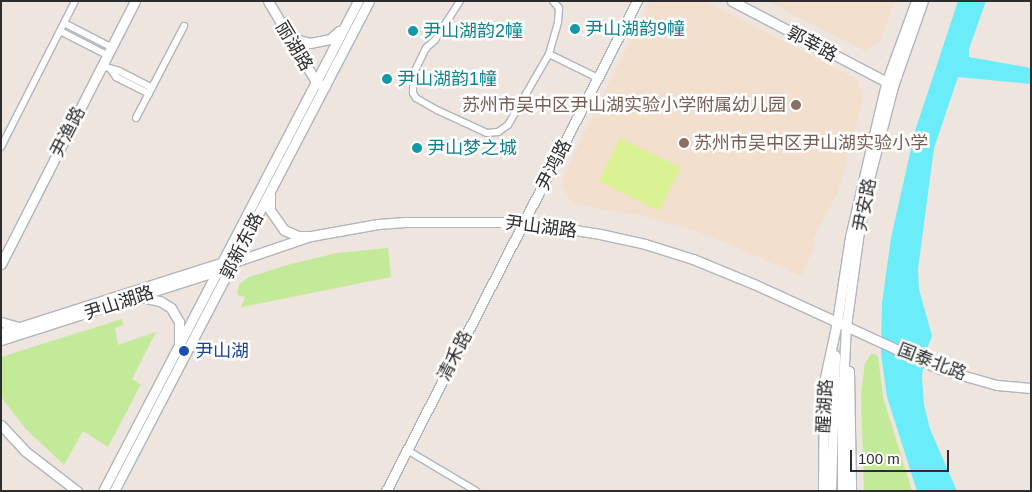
<!DOCTYPE html>
<html>
<head>
<meta charset="utf-8">
<style>
	body { margin:0 }
	#map { position:relative; width:1032px; height:492px; overflow:hidden; background:#efe5df; font-family:Arial,"Noto Sans SC",sans-serif }
	div>[style] { position:absolute }
	.education>* { inset:0; background:#f2dfcd }
	.green>* { inset:0; background:#c2ea98 }
	.pitch>* { inset:0; background:#daf293 }
	.water>* { inset:0; background:#6becf9 }
	.roads { filter:drop-shadow(1px 0 #afb5bd) drop-shadow(-1px 0 #afb5bd) drop-shadow(0 1px #afb5bd) drop-shadow(0 -1px #afb5bd) }
	.minor>* { height:6px; margin:-3px; padding:0 3px; transform-origin:3px; border-radius:3px; background:#fff }
	.tertiary>* { height:9px; margin:-4.5px; padding:0 4.5px; transform-origin:4.5px; border-radius:4.5px; background:#fff }
	.secondary>* { height:9px; margin:-4.5px; padding:0 4.5px; transform-origin:4.5px; border-radius:4.5px; background:#fff }
	.dots>* { width:14px; height:14px; translate:-50% -50%; box-sizing:border-box; border:2px solid #fff; border-radius:50% }
	span { translate:-50% -50%; white-space:nowrap; text-align:center; line-height:1.15; -webkit-text-stroke:5px #fff; paint-order:stroke }
	.culture-label { font-size:18px; color:#0d838f }
	.left { translate:0 -50%; text-align:left }
	.street-label { font-size:18px; color:#2d2d2d }
	.education-label { font-size:18px; color:#785e54 }
	.right { translate:-100% -50%; text-align:right }
	.transit-label { font-size:18px; color:#164399 }
	.frame { position:absolute; inset:0; border:2px solid #2d2d2d; pointer-events:none }
	.scale { position:absolute; left:850px; top:450px; width:99px; height:22px; box-sizing:border-box; border:2px solid #2d2d2d; border-top:0; padding-left:6px; font-size:15px; line-height:18px; white-space:nowrap; color:#2d2d2d; -webkit-text-stroke:4px #fff; paint-order:stroke }
</style>
</head>
<body>
<div id="map">
	<div class="education">
		<div style="clip-path:polygon(650px 1px,704px 1px,857px 79px,864px 97px,844px 171px,838px 192px,813px 239px,815px 246px,801px 276px,722px 241px,680px 226px,637px 215px,571px 203px,561px 183px,584px 133px)"></div>
		<div style="clip-path:polygon(767px 1px,895px 1px,880px 42px,865px 51px)"></div>
	</div>
	<div class="green">
		<div style="clip-path:polygon(388px 248px,391px 277px,241px 307px,245px 297px,237px 295px,239px 284px,249px 277px,291px 264px,337px 253px)"></div>
		<div style="clip-path:polygon(122px 319px,123px 325px,115px 328px,118px 345px,156px 332px,132px 379px,141px 384px,108px 447px,83px 431px,64px 465px,26px 429px,4px 401px,1px 396px,1px 357px)"></div>
		<div style="clip-path:polygon(871px 354px,875px 354px,878px 356px,883px 397px,912px 491px,864px 491px,861px 394px,865px 363px)"></div>
	</div>
	<div class="pitch">
		<div style="clip-path:polygon(620px 138px,681px 168px,659px 211px,599px 181px)"></div>
	</div>
	<div class="water">
		<div style="clip-path:polygon(958px 1px,986px 1px,969px 49px,969px 57px,1031px 68px,1031px 84px,958px 77px,934px 148px,918px 269px,919px 289px,932px 336px,925px 354px,922px 377px,924px 405px,930px 429px,957px 491px,917px 491px,887px 397px,881px 354px,882px 303px,891px 238px,915px 131px)"></div>
	</div>
	<div class="roads">
		<div class="minor">
			<div style="left:460px;top:1px;width:46px;rotate:122.7deg"></div>
			<div style="left:435px;top:40px;width:12px;rotate:138deg"></div>
			<div style="left:426px;top:48px;width:30px;rotate:116deg"></div>
			<div style="left:413px;top:75px;width:18px;rotate:90deg"></div>
			<div style="left:413px;top:93px;width:6px;rotate:59deg"></div>
			<div style="left:416px;top:98px;width:24px;rotate:30deg"></div>
			<div style="left:437px;top:110px;width:55px;rotate:24.7deg"></div>
			<div style="left:487px;top:133px;width:11px;rotate:-5deg"></div>
			<div style="left:498px;top:132px;width:12px;rotate:-35deg"></div>
			<div style="left:508px;top:125px;width:82px;rotate:-60deg"></div>
			<div style="left:549px;top:54px;width:33px;rotate:-74deg"></div>
			<div style="left:558px;top:22px;width:14px;rotate:-86deg"></div>
			<div style="left:559px;top:8px;width:9px;rotate:-131deg"></div>
			<div style="left:64px;top:23px;width:53px;rotate:27.1deg"></div>
			<div style="left:60px;top:31px;width:53px;rotate:27.1deg"></div>
			<div style="left:549px;top:54px;width:55px;rotate:26.1deg"></div>
			<div style="left:102px;top:66px;width:18px;rotate:16deg"></div>
			<div style="left:119px;top:71px;width:37px;rotate:27deg"></div>
			<div style="left:111px;top:70px;width:9px;rotate:54deg"></div>
			<div style="left:116px;top:77px;width:37px;rotate:27deg"></div>
			<div style="left:136px;top:118px;width:104px;rotate:-62.4deg"></div>
			<div style="left:1px;top:147px;width:164px;rotate:-63.1deg"></div>
			<div style="left:407px;top:450px;width:80px;rotate:30.7deg"></div>
		</div>
		<div class="tertiary">
			<div style="left:268px;top:1px;width:94px;rotate:59.3deg"></div>
			<div style="left:316px;top:82px;width:10px;rotate:29deg"></div>
			<div style="left:732px;top:1px;width:182px;rotate:27.6deg"></div>
			<div style="left:234px;top:262px;width:81px;rotate:-18.7deg"></div>
			<div style="left:311px;top:236px;width:68px;rotate:-10.2deg"></div>
			<div style="left:378px;top:224px;width:28px;rotate:-4deg"></div>
			<div style="left:406px;top:222px;width:119px"></div>
			<div style="left:525px;top:222px;width:76px;rotate:9.1deg"></div>
			<div style="left:600px;top:234px;width:46px;rotate:12.5deg"></div>
			<div style="left:645px;top:244px;width:50px;rotate:17.4deg"></div>
			<div style="left:693px;top:259px;width:66px;rotate:22.3deg"></div>
			<div style="left:754px;top:284px;width:205px;rotate:24.6deg"></div>
			<div style="left:940px;top:369px;width:59px;rotate:15.7deg"></div>
			<div style="left:997px;top:385px;width:34px;rotate:5deg"></div>
			<div style="left:1px;top:264px;width:295px;rotate:-63deg"></div>
			<div style="left:1px;top:425px;width:35px;rotate:47deg"></div>
			<div style="left:25px;top:451px;width:66px;rotate:37.6deg"></div>
			<div style="left:386px;top:491px;width:551px;rotate:-62.88deg"></div>
		</div>
		<div class="secondary">
			<div style="left:285px;top:30px;width:17px;rotate:36deg"></div>
			<div style="left:299px;top:40px;width:11px;rotate:15deg"></div>
			<div style="left:310px;top:43px;width:20px;rotate:-11deg"></div>
			<div style="left:330px;top:39px;width:12px;rotate:-42deg"></div>
			<div style="left:270px;top:195px;width:15px;rotate:90deg"></div>
			<div style="left:270px;top:210px;width:24px;rotate:55deg"></div>
			<div style="left:284px;top:230px;width:15px;rotate:23deg"></div>
			<div style="left:298px;top:236px;width:13px"></div>
			<div style="left:142px;top:297px;width:18px;rotate:13deg"></div>
			<div style="left:160px;top:301px;width:13px;rotate:32deg"></div>
			<div style="left:171px;top:308px;width:16px;rotate:60deg"></div>
			<div style="left:179px;top:322px;width:22px;rotate:90deg"></div>
			<div style="left:1px;top:322px;width:19px;rotate:16deg"></div>
			<div style="left:1px;top:333px;width:236px;rotate:-17.7deg"></div>
			<div style="left:1px;top:340px;width:231px;rotate:-17.7deg"></div>
			<div style="left:849px;top:371px;width:120px;rotate:89deg"></div>
			<div style="left:103px;top:491px;width:552px;rotate:-62.51deg"></div>
			<div style="left:114px;top:491px;width:552px;rotate:-62.51deg"></div>
			<div style="left:823px;top:491px;width:109px;rotate:-89.5deg"></div>
			<div style="left:824px;top:382px;width:61px;rotate:-77.8deg"></div>
			<div style="left:837px;top:322px;width:86px;rotate:-81.3deg"></div>
			<div style="left:850px;top:237px;width:158px;rotate:-76.8deg"></div>
			<div style="left:886px;top:83px;width:87px;rotate:-69.9deg"></div>
			<div style="left:831px;top:491px;width:136px;rotate:-88.3deg"></div>
			<div style="left:842px;top:491px;width:87px;rotate:-90deg"></div>
			<div style="left:842px;top:404px;width:78px;rotate:-87.1deg"></div>
			<div style="left:846px;top:326px;width:89px;rotate:-82.2deg"></div>
			<div style="left:858px;top:238px;width:60px;rotate:-79.4deg"></div>
			<div style="left:869px;top:179px;width:96px;rotate:-75.5deg"></div>
			<div style="left:893px;top:86px;width:90px;rotate:-70.6deg"></div>
		</div>
	</div>
	<div class="dots">
		<div style="left:575px;top:29px;background:#0f9aa8"></div>
		<div style="left:413px;top:31px;background:#0f9aa8"></div>
		<div style="left:387px;top:79px;background:#0f9aa8"></div>
		<div style="left:796px;top:105px;background:#8d6e63"></div>
		<div style="left:684px;top:143px;background:#8d6e63"></div>
		<div style="left:417px;top:148px;background:#0f9aa8"></div>
		<div style="left:184px;top:351px;background:#1a4fb4"></div>
	</div>
	<div class="culture-label">
		<span class="left" style="left:585px;top:29px">尹山湖韵9幢</span>
		<span class="left" style="left:423px;top:31px">尹山湖韵2幢</span>
		<span class="left" style="left:397px;top:79px">尹山湖韵1幢</span>
		<span class="left" style="left:427px;top:148px">尹山梦之城</span>
	</div>
	<div class="street-label">
		<span style="left:812px;top:44px;rotate:28deg">郭莘路</span>
		<span style="left:294px;top:46px;rotate:59deg">丽湖路</span>
		<span style="left:68px;top:132px;rotate:-63deg">尹渔路</span>
		<span style="left:554px;top:165px;rotate:-63deg">尹鸿路</span>
		<span style="left:865px;top:205px;rotate:-79deg">尹安路</span>
		<span style="left:541px;top:227px;rotate:7deg">尹山湖路</span>
		<span style="left:242px;top:246px;rotate:-63deg">郭新东路</span>
		<span style="left:119px;top:303px;rotate:-18deg">尹山湖路</span>
		<span style="left:455px;top:356px;rotate:-63deg">清禾路</span>
		<span style="left:932px;top:362px;rotate:21deg">国泰北路</span>
		<span style="left:825px;top:406px;rotate:-87deg">醒湖路</span>
	</div>
	<div class="education-label">
		<span class="right" style="left:786px;top:105px">苏州市吴中区尹山湖实验小学附属幼儿园</span>
		<span class="left" style="left:694px;top:143px">苏州市吴中区尹山湖实验小学</span>
	</div>
	<div class="transit-label">
		<span class="left" style="left:195px;top:351px">尹山湖</span>
	</div>
	<div class="frame"></div>
	<div class="scale">100 m</div>
</div>
</body>
</html>
